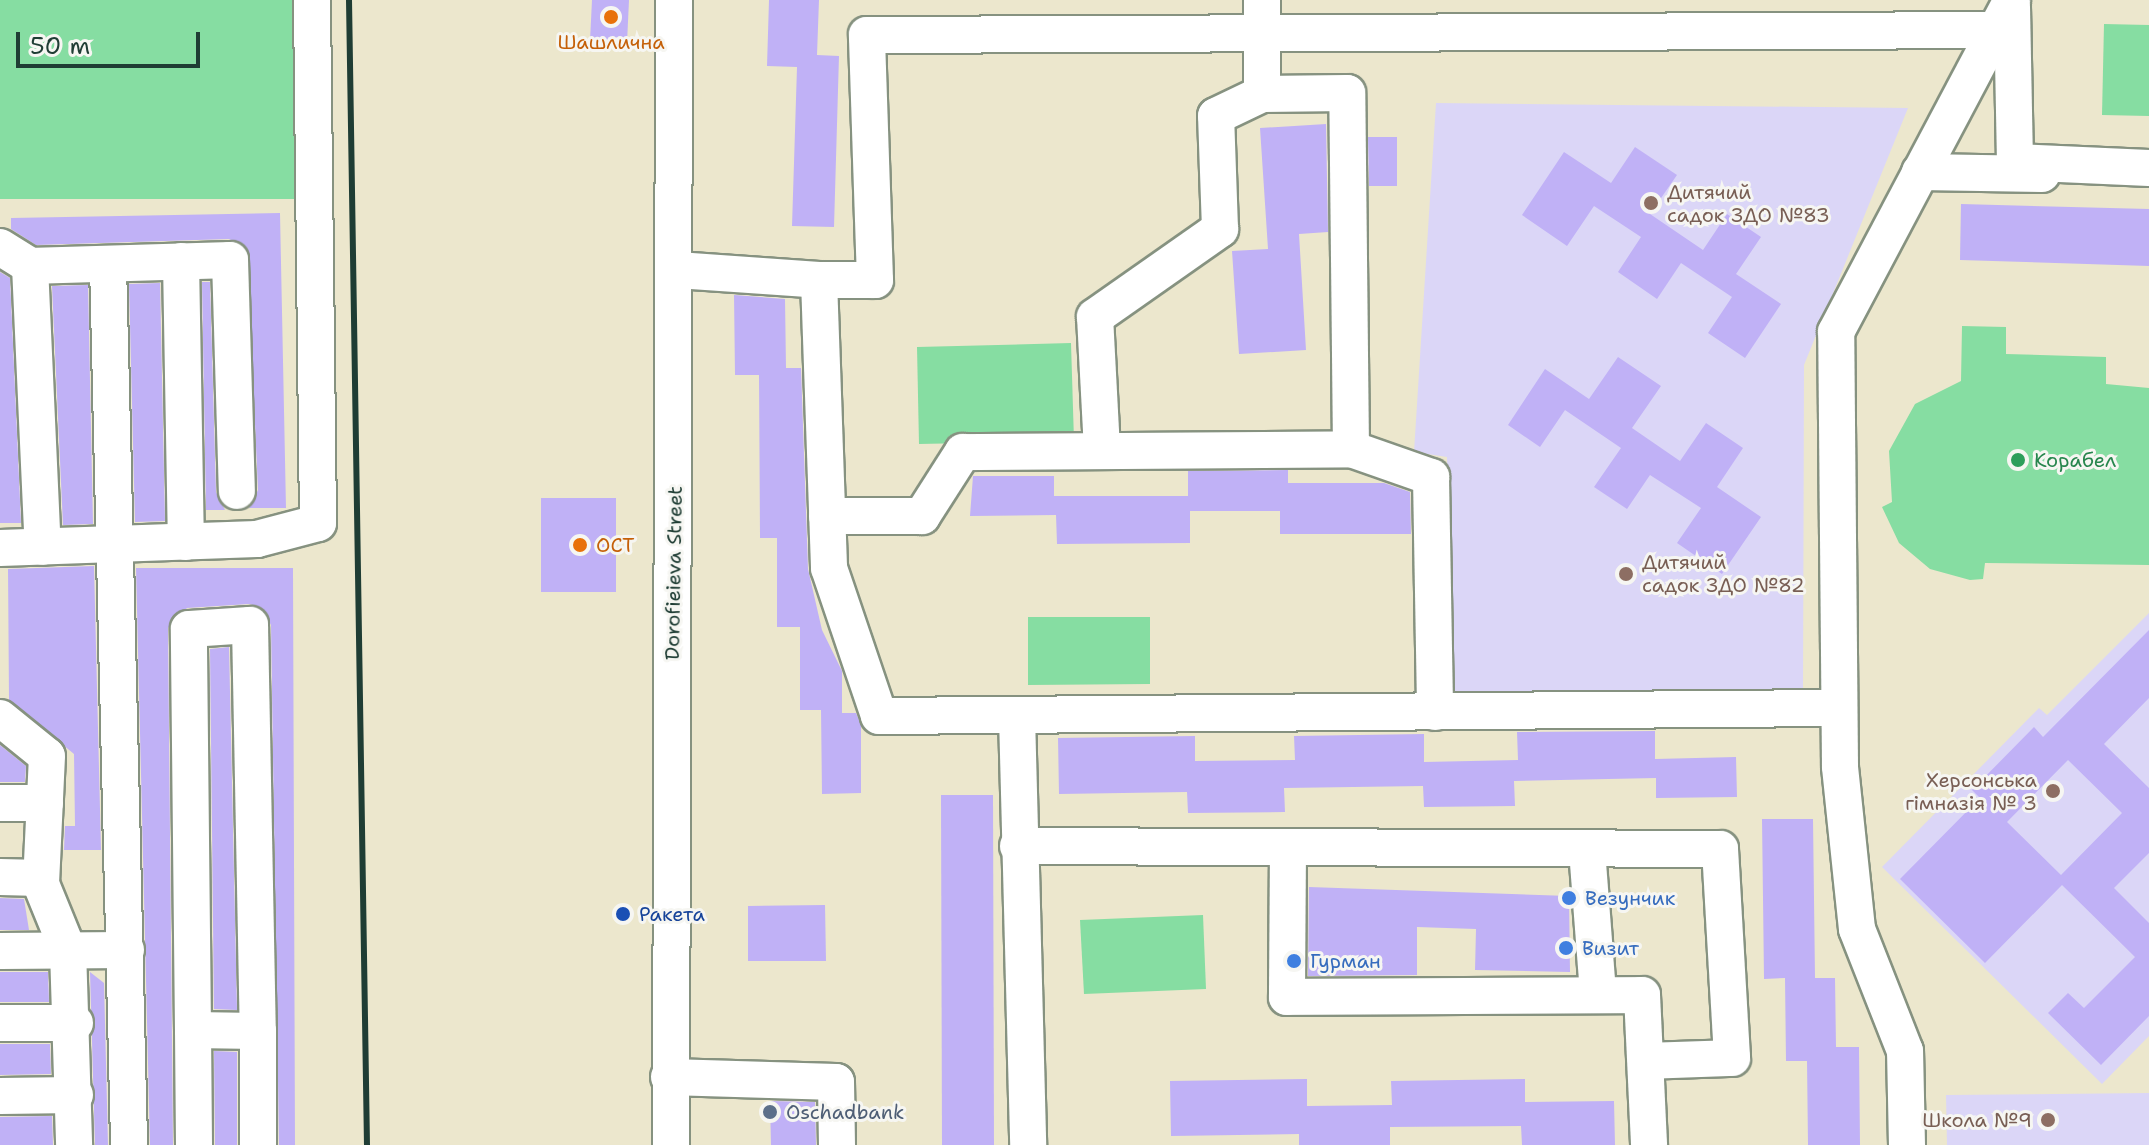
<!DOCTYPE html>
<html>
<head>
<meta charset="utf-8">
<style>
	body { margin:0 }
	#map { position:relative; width:2149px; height:1145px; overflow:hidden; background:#ece7cd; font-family:"Shantell Sans",sans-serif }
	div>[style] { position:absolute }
	.built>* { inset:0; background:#dbd6f7 }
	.green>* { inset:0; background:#86dda2 }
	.building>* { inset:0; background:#c0b1f6 }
	.roads { filter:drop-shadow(2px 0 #869280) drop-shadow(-2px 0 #869280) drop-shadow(0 2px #869280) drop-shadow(0 -2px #869280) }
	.minor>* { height:36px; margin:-18px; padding:0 18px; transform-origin:18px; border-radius:18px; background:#fff }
	.rail>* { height:6px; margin:-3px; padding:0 3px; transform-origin:3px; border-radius:3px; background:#1f3d34 }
	.dots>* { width:22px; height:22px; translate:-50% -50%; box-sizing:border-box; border:4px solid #f6f6f2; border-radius:50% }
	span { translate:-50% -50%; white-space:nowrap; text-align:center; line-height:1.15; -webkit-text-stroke:6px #f6f6f2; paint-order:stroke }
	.food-label { font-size:20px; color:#c56008 }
	.left { translate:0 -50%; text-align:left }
	.education-label { font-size:20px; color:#785e54 }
	.right { translate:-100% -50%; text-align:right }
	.leisure-label { font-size:20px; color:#27864d }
	.street-label { font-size:20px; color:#1f3d34 }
	.shop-label { font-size:20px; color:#366cbe }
	.transit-label { font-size:20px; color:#164399 }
	.service-label { font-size:20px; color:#4e5e75 }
	.scale { position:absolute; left:16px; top:32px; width:184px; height:36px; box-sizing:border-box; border:4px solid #1f3d34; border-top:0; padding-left:10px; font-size:24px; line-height:28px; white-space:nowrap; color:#1f3d34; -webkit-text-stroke:6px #f6f6f2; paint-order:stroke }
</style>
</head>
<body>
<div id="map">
	<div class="built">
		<div style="clip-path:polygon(1436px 103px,1908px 108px,1804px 365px,1803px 696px,1452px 691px,1447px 457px,1414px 452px)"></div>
		<div style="clip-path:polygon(2149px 613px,2149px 1036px,2102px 1084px,1882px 867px,2039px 708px,2047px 715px)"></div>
		<div style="clip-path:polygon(2149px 1093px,2149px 1145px,1947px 1145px,1946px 1095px)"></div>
	</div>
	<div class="green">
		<div style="clip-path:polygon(0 0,313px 0,316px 199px,0 199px)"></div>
		<div style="clip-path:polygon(2104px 24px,2149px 25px,2149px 116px,2102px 115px)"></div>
		<div style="clip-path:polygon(1962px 326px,2006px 327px,2006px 354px,2106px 357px,2106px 384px,2149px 388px,2149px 565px,1985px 563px,1983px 579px,1970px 580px,1930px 569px,1899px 543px,1882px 507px,1892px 502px,1889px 451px,1915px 404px,1961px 381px)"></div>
		<div style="clip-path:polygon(1071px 343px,1074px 441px,919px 444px,917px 347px)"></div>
		<div style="clip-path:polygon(1028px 617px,1150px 617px,1150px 684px,1028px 685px)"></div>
		<div style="clip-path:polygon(1203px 915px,1206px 989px,1084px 994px,1080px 920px)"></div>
	</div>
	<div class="building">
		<div style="clip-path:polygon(592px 0,629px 0,627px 43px,590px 41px)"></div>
		<div style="clip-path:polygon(769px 0,819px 0,817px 55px,839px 56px,834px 227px,792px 226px,797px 67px,767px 66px)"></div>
		<div style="clip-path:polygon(1326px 124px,1328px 232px,1299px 234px,1306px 350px,1239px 354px,1232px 251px,1268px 249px,1260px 128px)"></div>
		<div style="clip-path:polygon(1368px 137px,1397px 137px,1397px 186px,1369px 186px)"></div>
		<div style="clip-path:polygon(1635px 147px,1677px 175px,1650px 214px,1703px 250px,1727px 214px,1761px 237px,1736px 274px,1781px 304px,1745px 358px,1708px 333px,1732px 297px,1681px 263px,1657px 299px,1618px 272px,1641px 237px,1594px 206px,1567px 246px,1522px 215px,1564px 152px,1611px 183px)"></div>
		<div style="clip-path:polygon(1961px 204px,2149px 209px,2149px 266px,1960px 260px)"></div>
		<div style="clip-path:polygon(280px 213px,286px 508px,249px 508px,258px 490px,247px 248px,229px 239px,36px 245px,11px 229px,11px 218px)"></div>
		<div style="clip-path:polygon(0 272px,10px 278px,21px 523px,0 523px)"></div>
		<div style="clip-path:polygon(202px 282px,210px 282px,216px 492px,225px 510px,206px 510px)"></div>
		<div style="clip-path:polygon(160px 283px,165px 521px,135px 522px,129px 284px)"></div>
		<div style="clip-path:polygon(88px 285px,93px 524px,63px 525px,52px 286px)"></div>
		<div style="clip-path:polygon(734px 295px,785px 299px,786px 368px,801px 368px,808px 569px,822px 630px,842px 671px,842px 713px,856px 713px,861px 725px,861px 793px,822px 794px,821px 710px,800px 710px,800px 627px,777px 627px,777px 538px,760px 538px,759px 375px,735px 375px)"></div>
		<div style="clip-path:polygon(1618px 357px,1661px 386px,1632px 428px,1680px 461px,1706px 423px,1743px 448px,1717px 487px,1761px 517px,1722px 574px,1677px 543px,1701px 508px,1650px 475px,1627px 509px,1594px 487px,1621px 448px,1565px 410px,1540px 447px,1508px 425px,1545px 369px,1589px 399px)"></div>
		<div style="clip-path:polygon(1288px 470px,1288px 483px,1384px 483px,1410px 492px,1411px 534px,1280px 534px,1280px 511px,1190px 511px,1190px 543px,1057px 544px,1056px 515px,970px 516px,973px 476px,1054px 476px,1054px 496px,1188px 496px,1188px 471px)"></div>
		<div style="clip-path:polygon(541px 498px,616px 498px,616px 592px,541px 592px)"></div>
		<div style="clip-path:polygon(94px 566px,101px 850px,64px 850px,65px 826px,75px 826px,74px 754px,9px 700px,8px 569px)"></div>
		<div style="clip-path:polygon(136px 568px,293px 568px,295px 1145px,279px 1145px,271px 625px,260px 607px,249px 604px,187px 608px,168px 628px,173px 1145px,150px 1145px)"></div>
		<div style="clip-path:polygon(evenodd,2149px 630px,2149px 698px,2104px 744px,2149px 788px,2149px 853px,2114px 888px,2149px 923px,2149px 1016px,2101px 1065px,2048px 1013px,2068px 993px,2084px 1008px,2135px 957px,2062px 885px,1985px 963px,1900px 879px,1980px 798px,1972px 790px,2034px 727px,2043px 737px,2149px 630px,2068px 760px,2122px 813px,2061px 875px,2007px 822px,2068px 760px)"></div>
		<div style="clip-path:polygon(229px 647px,237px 1010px,214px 1009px,210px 649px)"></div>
		<div style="clip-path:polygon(1655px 731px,1655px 759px,1736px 757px,1737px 797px,1656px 798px,1656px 778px,1514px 781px,1515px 806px,1424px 807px,1423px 786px,1284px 788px,1285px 812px,1188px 813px,1187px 792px,1059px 794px,1058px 738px,1195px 736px,1195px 761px,1295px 760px,1294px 736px,1424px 734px,1424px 762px,1518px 760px,1517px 732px)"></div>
		<div style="clip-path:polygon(0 745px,26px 766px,25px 782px,0 782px)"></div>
		<div style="clip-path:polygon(941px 795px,993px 795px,994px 1145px,942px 1145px)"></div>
		<div style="clip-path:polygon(1762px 819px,1813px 819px,1815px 978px,1835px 978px,1836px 1047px,1859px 1047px,1860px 1145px,1808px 1145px,1807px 1061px,1786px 1061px,1785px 978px,1764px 979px)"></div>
		<div style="clip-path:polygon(1309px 887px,1569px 896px,1570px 972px,1475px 970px,1476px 929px,1417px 927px,1417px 975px,1308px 976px)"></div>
		<div style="clip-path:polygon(0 898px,24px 899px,29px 930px,0 930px)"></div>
		<div style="clip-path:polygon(825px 905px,826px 961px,748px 961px,748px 906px)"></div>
		<div style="clip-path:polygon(0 972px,48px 972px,49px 1002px,0 1002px)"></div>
		<div style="clip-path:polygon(90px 972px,104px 983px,108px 1145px,95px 1145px)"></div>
		<div style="clip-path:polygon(0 1044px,50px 1044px,51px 1074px,0 1075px)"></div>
		<div style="clip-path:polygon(214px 1051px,237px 1052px,237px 1145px,215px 1145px)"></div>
		<div style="clip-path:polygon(1307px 1079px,1307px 1106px,1392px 1105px,1391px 1081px,1525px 1079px,1525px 1102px,1614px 1101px,1615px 1145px,1522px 1145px,1521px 1126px,1390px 1127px,1390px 1145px,1299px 1145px,1299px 1134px,1171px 1136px,1170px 1081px)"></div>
		<div style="clip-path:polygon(770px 1101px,815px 1102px,816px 1145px,771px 1145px)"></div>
		<div style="clip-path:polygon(52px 1116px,53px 1145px,0 1145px,0 1117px)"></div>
	</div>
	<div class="roads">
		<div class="minor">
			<div style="left:2012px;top:7px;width:155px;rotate:88.9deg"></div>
			<div style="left:2015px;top:162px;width:134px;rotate:2.6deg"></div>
			<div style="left:1920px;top:172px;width:122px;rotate:0.9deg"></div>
			<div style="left:0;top:247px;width:36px;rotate:32deg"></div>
			<div style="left:30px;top:266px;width:281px;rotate:87.4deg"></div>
			<div style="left:181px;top:261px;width:281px;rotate:89deg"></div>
			<div style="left:108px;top:264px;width:881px;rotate:88.63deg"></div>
			<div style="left:30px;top:266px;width:200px;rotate:-1.7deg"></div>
			<div style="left:230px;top:260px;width:231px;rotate:88.3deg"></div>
			<div style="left:677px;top:270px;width:142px;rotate:4deg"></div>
			<div style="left:819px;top:280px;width:288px;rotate:88deg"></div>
			<div style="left:829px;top:568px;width:156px;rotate:71.3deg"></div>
			<div style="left:879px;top:716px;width:959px;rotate:-0.48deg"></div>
			<div style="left:819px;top:280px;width:56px"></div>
			<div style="left:875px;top:280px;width:245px;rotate:-91.9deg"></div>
			<div style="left:867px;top:35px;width:1131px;rotate:-0.25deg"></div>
			<div style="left:1351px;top:449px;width:85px;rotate:19.3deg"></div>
			<div style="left:1431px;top:477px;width:235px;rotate:89deg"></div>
			<div style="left:1102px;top:450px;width:133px;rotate:-93deg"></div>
			<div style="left:1095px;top:317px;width:153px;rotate:-35.1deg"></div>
			<div style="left:1220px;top:229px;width:113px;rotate:-92deg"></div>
			<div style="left:1216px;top:116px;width:51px;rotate:-25.6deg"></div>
			<div style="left:827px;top:516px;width:95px"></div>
			<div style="left:922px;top:516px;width:76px;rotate:-57.4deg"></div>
			<div style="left:963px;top:452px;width:388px;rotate:-0.4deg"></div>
			<div style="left:1351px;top:449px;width:356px;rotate:-90.6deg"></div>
			<div style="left:1347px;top:93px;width:85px;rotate:179.3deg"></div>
			<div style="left:1262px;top:94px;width:94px;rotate:-90deg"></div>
			<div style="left:0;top:548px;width:257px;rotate:-2deg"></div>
			<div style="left:257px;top:539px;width:63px;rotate:-14.7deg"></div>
			<div style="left:318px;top:523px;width:523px;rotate:-90.66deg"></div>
			<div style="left:1017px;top:716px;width:429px;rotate:88.5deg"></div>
			<div style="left:0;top:718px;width:60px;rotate:39deg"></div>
			<div style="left:47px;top:756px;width:128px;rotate:92.7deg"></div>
			<div style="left:41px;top:884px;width:71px;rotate:67.8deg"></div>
			<div style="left:68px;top:950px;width:195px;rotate:88.2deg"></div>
			<div style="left:0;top:803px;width:45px"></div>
			<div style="left:1018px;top:846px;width:702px;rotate:0.24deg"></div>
			<div style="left:1720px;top:849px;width:209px;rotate:86.7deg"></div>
			<div style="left:1732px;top:1058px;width:84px;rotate:178deg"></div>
			<div style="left:1288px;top:848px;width:149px;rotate:90.4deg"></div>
			<div style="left:1287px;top:997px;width:355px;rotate:-0.3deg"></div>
			<div style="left:1642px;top:995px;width:150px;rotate:87.3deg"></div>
			<div style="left:1587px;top:850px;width:144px;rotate:85.6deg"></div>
			<div style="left:0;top:877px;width:41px;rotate:1.4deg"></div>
			<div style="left:0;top:951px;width:126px;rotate:-0.5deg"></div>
			<div style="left:0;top:1023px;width:75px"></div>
			<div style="left:193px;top:1030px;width:401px;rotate:-90.6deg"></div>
			<div style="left:189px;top:629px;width:61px;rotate:-3.8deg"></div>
			<div style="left:250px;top:625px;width:406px;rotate:88.9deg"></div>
			<div style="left:669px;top:1077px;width:167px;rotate:1.7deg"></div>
			<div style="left:836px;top:1082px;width:63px;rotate:89.1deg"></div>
			<div style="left:0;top:1096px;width:75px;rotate:-0.8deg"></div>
			<div style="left:194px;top:1145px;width:115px;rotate:-90.5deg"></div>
			<div style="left:193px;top:1030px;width:65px;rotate:0.9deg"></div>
			<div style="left:258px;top:1031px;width:114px;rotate:90deg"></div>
			<div style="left:671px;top:1145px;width:1145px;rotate:-89.85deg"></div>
			<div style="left:1907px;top:1145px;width:94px;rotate:-91.2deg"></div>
			<div style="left:1905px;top:1051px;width:131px;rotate:-111.5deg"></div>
			<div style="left:1857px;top:929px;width:164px;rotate:-96deg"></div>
			<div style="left:1840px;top:766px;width:434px;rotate:-90.5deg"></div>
			<div style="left:1836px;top:332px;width:376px;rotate:-62.1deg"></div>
		</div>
	</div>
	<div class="rail">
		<div style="left:349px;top:0;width:1145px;rotate:89.1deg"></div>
	</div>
	<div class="dots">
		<div style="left:611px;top:17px;background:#e8710a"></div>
		<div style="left:1651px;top:203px;background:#8d6e63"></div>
		<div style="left:2018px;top:460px;background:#2e9e5b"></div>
		<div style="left:580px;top:545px;background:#e8710a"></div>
		<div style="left:1626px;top:574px;background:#8d6e63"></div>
		<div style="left:2053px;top:791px;background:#8d6e63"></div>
		<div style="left:1569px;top:898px;background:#3f7fe0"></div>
		<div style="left:623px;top:914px;background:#1a4fb4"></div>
		<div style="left:1566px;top:948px;background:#3f7fe0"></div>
		<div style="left:1294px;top:961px;background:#3f7fe0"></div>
		<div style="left:770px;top:1112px;background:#5c6f8a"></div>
		<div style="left:2048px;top:1120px;background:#8d6e63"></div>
	</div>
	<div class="food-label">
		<span style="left:611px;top:42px">Шашлична</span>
		<span class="left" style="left:596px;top:545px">ОСТ</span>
	</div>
	<div class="education-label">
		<span class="left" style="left:1667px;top:204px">Дитячий<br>садок ЗДО №83</span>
		<span class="left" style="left:1642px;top:574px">Дитячий<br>садок ЗДО №82</span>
		<span class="right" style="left:2037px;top:792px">Херсонська<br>гімназія № 3</span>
		<span class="right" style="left:2032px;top:1120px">Школа №9</span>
	</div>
	<div class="leisure-label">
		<span class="left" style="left:2034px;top:460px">Корабел</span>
	</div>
	<div class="street-label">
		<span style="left:674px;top:573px;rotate:-89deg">Dorofieieva Street</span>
	</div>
	<div class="shop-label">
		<span class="left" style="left:1585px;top:898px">Везунчик</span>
		<span class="left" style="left:1582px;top:948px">Визит</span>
		<span class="left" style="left:1310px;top:961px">Гурман</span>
	</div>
	<div class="transit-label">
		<span class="left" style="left:639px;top:914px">Ракета</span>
	</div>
	<div class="service-label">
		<span class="left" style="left:786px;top:1112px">Oschadbank</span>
	</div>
	<div class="scale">50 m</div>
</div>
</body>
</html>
